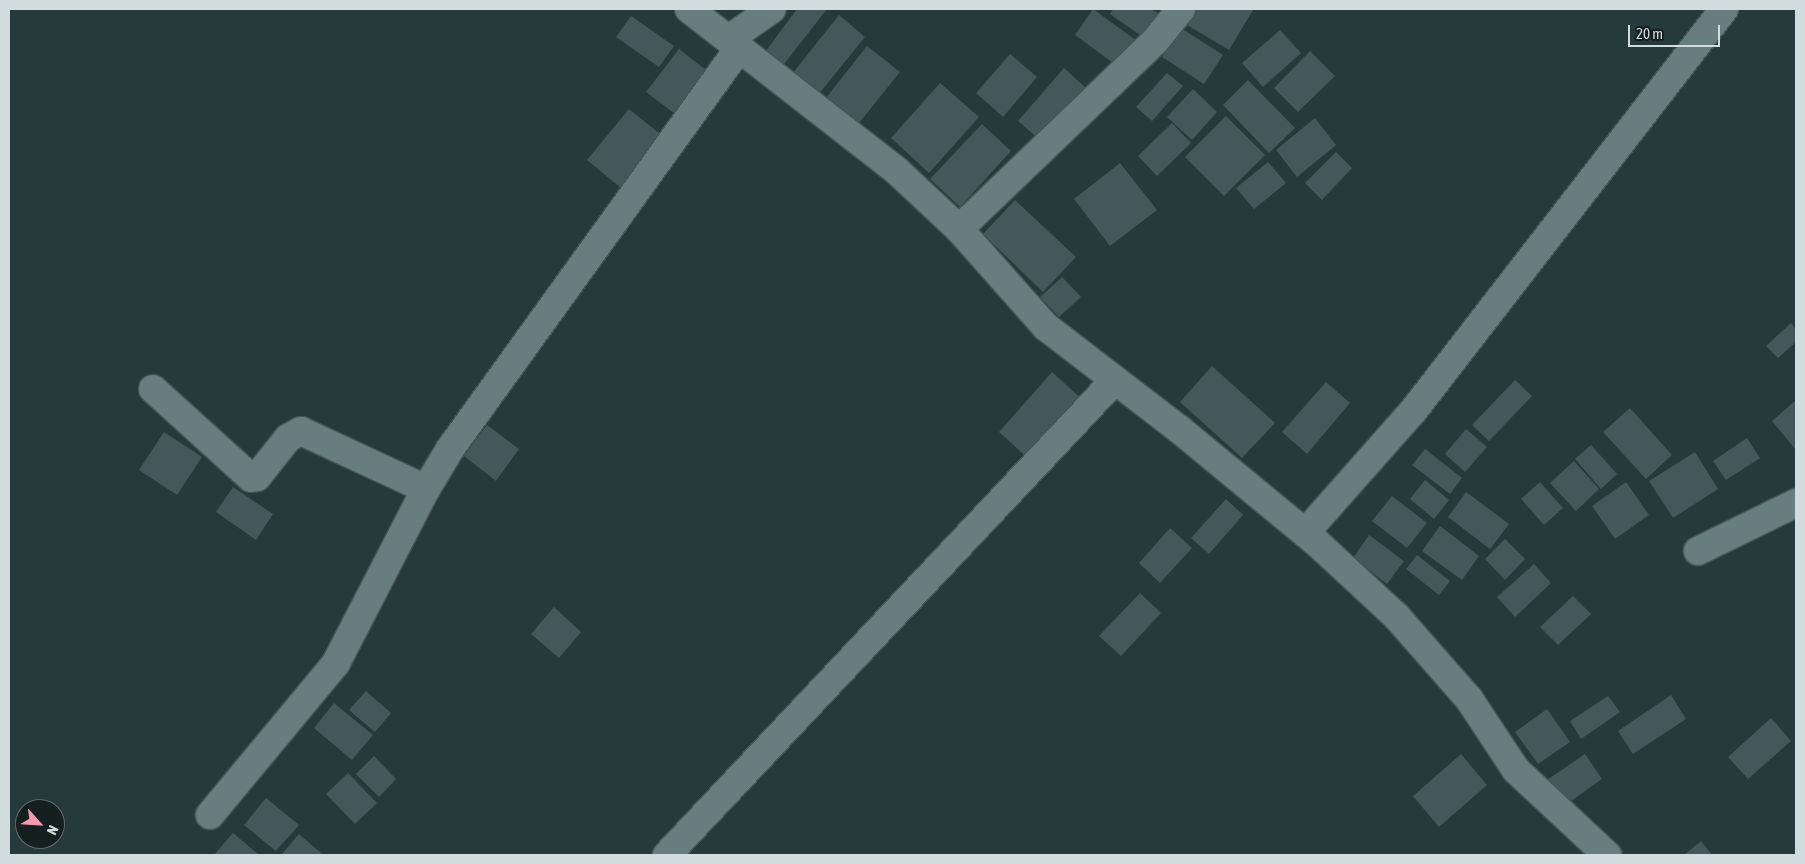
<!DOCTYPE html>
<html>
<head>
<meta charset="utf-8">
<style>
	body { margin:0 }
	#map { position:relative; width:1805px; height:864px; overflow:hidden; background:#26393b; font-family:"Asap Condensed",sans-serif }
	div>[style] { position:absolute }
	.building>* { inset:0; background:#44585b }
	.roads { filter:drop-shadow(1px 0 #445556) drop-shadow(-1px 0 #445556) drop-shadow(0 1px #445556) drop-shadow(0 -1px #445556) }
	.minor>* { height:28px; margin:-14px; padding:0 14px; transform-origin:14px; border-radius:14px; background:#687d80 }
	span { translate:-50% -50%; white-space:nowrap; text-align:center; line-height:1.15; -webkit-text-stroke:4px #161f20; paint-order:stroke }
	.frame { position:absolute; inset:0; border:10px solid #d1dcdd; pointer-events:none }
	.north { position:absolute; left:15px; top:799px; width:50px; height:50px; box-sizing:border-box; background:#161f20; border:1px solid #616b6c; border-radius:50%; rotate:116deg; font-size:14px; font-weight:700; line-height:20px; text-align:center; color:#d1dcdd }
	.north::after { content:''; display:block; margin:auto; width:18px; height:22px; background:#f29aaf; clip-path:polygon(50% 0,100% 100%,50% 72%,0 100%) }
	.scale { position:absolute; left:1628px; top:25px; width:92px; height:22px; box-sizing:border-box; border:2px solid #d1dcdd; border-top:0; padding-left:6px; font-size:15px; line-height:18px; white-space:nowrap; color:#d1dcdd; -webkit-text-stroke:4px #161f20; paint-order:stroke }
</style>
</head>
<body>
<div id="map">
	<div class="building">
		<div style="clip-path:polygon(797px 9px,827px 9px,781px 68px,765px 52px)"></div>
		<div style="clip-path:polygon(1093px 9px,1137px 41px,1117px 66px,1075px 35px)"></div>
		<div style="clip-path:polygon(1113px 9px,1151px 9px,1163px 16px,1147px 40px,1110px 14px)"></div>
		<div style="clip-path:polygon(1190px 9px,1250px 9px,1253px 10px,1229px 50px,1182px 22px)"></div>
		<div style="clip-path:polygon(839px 15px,865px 37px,814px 100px,788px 79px)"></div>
		<div style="clip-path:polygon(631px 16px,674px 46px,659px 67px,616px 37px)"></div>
		<div style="clip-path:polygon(1181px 28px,1223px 55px,1204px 84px,1162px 57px)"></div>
		<div style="clip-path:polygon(1280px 30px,1301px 53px,1263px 87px,1242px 63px)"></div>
		<div style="clip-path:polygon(867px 46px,900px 72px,855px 128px,822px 103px)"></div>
		<div style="clip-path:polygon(679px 49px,715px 77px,682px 119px,646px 92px)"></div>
		<div style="clip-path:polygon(1310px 51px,1335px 76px,1298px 112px,1274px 88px)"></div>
		<div style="clip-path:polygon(1010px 54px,1037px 77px,1003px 117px,976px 93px)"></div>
		<div style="clip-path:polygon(1064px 68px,1086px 88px,1040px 140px,1018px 121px)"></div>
		<div style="clip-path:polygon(1167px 73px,1183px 86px,1152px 121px,1136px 107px)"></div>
		<div style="clip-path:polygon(1248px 80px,1295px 128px,1269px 153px,1223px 105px)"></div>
		<div style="clip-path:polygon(940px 83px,979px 117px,929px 173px,891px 138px)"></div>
		<div style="clip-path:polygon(1193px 89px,1217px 112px,1192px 140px,1167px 117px)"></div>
		<div style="clip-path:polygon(629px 109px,670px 142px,627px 193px,587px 160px)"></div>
		<div style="clip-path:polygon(1226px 116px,1265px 155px,1224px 196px,1185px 157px)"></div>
		<div style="clip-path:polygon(1315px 118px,1336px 145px,1297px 177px,1276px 150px)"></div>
		<div style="clip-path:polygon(1172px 123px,1191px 143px,1157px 176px,1138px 156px)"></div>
		<div style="clip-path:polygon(982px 124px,1011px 151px,960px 207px,930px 179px)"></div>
		<div style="clip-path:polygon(1336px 152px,1352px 168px,1322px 200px,1305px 183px)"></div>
		<div style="clip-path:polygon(1268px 162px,1286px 183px,1254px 209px,1236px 188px)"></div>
		<div style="clip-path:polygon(1120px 163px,1157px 210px,1110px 246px,1074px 199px)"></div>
		<div style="clip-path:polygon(1015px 200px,1076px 257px,1043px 292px,983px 234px)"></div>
		<div style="clip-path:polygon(1062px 277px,1081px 297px,1059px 317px,1040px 297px)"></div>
		<div style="clip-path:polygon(1791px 323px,1796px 329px,1796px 342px,1778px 358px,1766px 346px)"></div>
		<div style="clip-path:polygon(1212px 366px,1275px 423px,1242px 458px,1180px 402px)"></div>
		<div style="clip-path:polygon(1052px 372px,1084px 401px,1031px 461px,999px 432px)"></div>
		<div style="clip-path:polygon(1515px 380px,1532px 396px,1489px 441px,1472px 425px)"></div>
		<div style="clip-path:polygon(1326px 382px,1350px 403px,1307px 454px,1282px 432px)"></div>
		<div style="clip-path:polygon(1796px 400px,1796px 450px,1772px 421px)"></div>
		<div style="clip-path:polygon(1630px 408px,1672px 455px,1646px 479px,1603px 432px)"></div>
		<div style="clip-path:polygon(487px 425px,519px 449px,496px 481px,464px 456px)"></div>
		<div style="clip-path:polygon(1466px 429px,1487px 447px,1465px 472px,1445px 454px)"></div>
		<div style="clip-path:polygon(164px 432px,202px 457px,177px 495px,139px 470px)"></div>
		<div style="clip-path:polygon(1747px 438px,1760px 458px,1726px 480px,1713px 461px)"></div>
		<div style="clip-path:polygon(1591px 445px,1617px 474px,1601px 489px,1575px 459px)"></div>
		<div style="clip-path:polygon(1425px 449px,1462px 478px,1450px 494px,1412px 465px)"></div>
		<div style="clip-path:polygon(1695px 452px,1718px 489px,1673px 518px,1649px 481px)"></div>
		<div style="clip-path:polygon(1574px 461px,1599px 489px,1576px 511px,1550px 483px)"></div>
		<div style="clip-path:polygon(1425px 480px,1449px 500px,1434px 519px,1410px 499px)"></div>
		<div style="clip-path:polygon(1540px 482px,1563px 508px,1544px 525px,1521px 499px)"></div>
		<div style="clip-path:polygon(1626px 482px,1649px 515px,1615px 539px,1592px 506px)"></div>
		<div style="clip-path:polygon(233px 487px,273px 514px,256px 540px,216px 512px)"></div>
		<div style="clip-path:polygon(1466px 492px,1509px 524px,1490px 549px,1448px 517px)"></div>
		<div style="clip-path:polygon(1392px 496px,1427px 523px,1407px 548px,1372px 521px)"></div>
		<div style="clip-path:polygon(1226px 499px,1243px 515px,1209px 554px,1191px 538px)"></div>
		<div style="clip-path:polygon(1440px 526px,1479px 556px,1462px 580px,1422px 551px)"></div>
		<div style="clip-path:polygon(1170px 528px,1192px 548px,1160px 583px,1139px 563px)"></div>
		<div style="clip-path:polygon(1369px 535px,1404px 561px,1387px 584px,1353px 558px)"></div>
		<div style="clip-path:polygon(1505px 539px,1525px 559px,1505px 580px,1485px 559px)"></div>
		<div style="clip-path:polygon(1417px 555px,1450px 581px,1439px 595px,1406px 569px)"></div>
		<div style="clip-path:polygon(1534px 564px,1551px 583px,1515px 617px,1497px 597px)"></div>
		<div style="clip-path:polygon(1140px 593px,1161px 613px,1121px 656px,1099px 636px)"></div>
		<div style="clip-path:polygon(1573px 596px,1591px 614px,1558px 645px,1540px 627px)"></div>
		<div style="clip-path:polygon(554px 607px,581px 632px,559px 658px,531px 634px)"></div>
		<div style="clip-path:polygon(366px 691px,391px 713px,375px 732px,349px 710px)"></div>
		<div style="clip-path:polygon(1671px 695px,1686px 719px,1633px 754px,1618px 731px)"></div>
		<div style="clip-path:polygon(1608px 696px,1620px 712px,1581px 739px,1570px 721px)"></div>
		<div style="clip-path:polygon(334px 703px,373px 735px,352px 760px,314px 728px)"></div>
		<div style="clip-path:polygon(1547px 709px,1570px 742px,1538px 764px,1515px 732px)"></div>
		<div style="clip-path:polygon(1771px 718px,1791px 741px,1748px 779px,1728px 757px)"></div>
		<div style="clip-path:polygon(1461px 754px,1487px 785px,1439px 827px,1413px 796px)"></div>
		<div style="clip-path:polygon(1585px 754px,1602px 779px,1564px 806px,1547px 780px)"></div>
		<div style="clip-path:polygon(374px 756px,396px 779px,379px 797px,356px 774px)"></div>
		<div style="clip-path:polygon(348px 773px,377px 803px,355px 824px,326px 794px)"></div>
		<div style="clip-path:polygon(266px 798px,299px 825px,276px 851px,244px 825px)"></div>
		<div style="clip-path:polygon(233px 833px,259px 855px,214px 855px)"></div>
		<div style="clip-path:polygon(299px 834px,321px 853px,319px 855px,281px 855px)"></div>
		<div style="clip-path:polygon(1701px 841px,1712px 855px,1684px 855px)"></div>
	</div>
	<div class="roads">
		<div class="minor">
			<div style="left:689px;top:9px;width:264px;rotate:37.9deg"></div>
			<div style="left:897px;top:171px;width:85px;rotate:43.1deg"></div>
			<div style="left:959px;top:229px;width:131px;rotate:48.4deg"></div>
			<div style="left:1046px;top:327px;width:168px;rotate:37.5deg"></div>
			<div style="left:1179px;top:429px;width:176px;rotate:39.5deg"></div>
			<div style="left:1315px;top:541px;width:112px;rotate:42.8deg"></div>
			<div style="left:1397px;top:617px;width:109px;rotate:48.7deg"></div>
			<div style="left:1469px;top:699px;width:85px;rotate:56.5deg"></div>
			<div style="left:1516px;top:770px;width:125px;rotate:43deg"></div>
			<div style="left:729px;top:39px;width:52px;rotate:-34.9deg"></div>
			<div style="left:959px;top:229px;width:273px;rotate:-43.8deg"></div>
			<div style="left:1156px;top:40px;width:40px;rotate:-51deg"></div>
			<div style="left:153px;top:389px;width:132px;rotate:42.2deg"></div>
			<div style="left:251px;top:478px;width:6px;rotate:-9deg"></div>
			<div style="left:257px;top:477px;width:50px;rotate:-51.5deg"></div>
			<div style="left:288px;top:438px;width:15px;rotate:-28deg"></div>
			<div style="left:301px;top:431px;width:138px;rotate:24.9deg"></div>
			<div style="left:1305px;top:533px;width:164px;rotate:-48.5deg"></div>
			<div style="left:1414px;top:410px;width:507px;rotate:-52.29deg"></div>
			<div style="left:1698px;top:551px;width:109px;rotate:-26.1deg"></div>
			<div style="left:210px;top:815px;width:197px;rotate:-50.3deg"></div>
			<div style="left:336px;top:663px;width:196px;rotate:-62.7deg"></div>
			<div style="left:426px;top:489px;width:47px;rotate:-59deg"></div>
			<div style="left:450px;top:449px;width:496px;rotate:-54.2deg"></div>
			<div style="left:667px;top:855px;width:653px;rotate:-46.68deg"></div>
		</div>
	</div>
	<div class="frame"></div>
	<div class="north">N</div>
	<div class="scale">20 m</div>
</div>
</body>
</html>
